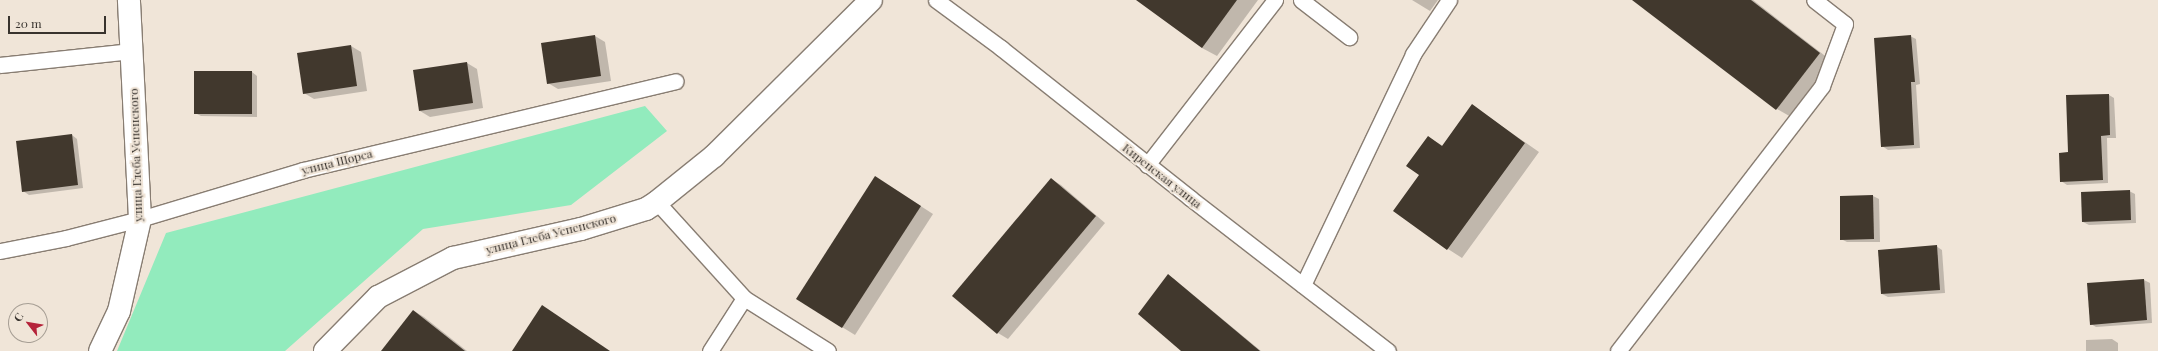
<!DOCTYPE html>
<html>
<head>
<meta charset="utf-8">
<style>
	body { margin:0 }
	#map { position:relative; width:2158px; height:351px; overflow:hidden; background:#f0e5d8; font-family:"Playfair Display",serif }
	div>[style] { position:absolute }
	.green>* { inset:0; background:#92ebbd }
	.shadow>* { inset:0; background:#0003 }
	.building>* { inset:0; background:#41382d }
	.roads { filter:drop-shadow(1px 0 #887d72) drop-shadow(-1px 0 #887d72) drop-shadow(0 1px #887d72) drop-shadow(0 -1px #887d72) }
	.lane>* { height:15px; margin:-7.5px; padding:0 7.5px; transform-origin:7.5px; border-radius:7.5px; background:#fff }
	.street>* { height:22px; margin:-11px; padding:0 11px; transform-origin:11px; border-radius:11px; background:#fff }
	.secondary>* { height:22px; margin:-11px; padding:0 11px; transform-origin:11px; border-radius:11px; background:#fff }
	span { translate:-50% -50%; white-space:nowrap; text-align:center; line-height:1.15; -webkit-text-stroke:4px #f0e5d8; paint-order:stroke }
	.street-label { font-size:12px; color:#38332e }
	.north { position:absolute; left:8px; top:303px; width:40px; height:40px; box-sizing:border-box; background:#f0e5d8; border:1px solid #a69e94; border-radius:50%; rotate:301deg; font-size:11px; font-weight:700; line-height:16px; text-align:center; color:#38332e }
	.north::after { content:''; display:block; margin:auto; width:14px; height:18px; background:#b5233a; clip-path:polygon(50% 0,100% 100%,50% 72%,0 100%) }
	.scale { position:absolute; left:8px; top:16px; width:98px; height:18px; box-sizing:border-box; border:2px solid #38332e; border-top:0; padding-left:5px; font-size:12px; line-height:14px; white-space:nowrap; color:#38332e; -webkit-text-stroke:3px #f0e5d8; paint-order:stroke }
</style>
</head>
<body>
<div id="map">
	<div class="green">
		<div style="clip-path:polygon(645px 106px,667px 131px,571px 205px,423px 229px,285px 351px,117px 351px,166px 233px)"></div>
	</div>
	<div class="shadow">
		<div style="clip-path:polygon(1137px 0,1258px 0,1217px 56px,1202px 48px)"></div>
		<div style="clip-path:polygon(1412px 0,1438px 0,1430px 11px)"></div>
		<div style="clip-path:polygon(1634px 0,1753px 0,1833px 62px,1791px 117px,1777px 109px)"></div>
		<div style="clip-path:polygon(595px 36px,605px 42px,611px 81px,558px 89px,548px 83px)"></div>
		<div style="clip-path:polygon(1910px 36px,1916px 39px,1920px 84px,1916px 85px,1920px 148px,1888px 150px,1882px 146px)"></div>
		<div style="clip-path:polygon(351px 46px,361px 52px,367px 91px,314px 99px,304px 93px)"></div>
		<div style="clip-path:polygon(467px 63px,477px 69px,483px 108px,430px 117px,420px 111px)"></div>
		<div style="clip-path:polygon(252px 72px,257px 76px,257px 117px,201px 116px,195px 113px)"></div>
		<div style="clip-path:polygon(2109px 95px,2114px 98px,2116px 138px,2107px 138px,2108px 183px,2067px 185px,2061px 181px,2069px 153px)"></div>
		<div style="clip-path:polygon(1473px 106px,1539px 152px,1462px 258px,1448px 249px,1420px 175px,1428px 137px,1443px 146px)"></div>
		<div style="clip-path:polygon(72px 135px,77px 139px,83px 188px,29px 195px,23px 191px)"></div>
		<div style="clip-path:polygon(1051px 179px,1061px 185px,1105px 223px,1008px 339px,998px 333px)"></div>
		<div style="clip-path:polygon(888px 185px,933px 214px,855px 335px,842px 327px)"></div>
		<div style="clip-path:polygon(2129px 191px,2135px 194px,2136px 223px,2089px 225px,2083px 222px)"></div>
		<div style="clip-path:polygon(1873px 196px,1879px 199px,1880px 242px,1847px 242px,1841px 239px,1841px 197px)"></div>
		<div style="clip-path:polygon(1936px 246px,1942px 250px,1945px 293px,1888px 297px,1882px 294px)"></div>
		<div style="clip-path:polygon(1168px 275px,1174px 279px,1261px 351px,1182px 351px)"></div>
		<div style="clip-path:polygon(2144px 280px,2150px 283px,2152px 323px,2096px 327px,2091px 324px)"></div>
		<div style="clip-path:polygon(414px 311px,424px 317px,467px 351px,382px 351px)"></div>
		<div style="clip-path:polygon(2112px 339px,2118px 343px,2118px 351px,2086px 351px,2086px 340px)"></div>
	</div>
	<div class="building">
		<div style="clip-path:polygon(1136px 0,1237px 0,1202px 48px)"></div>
		<div style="clip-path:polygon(1632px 0,1751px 0,1820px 53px,1776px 110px)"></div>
		<div style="clip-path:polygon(595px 35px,601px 76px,547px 84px,541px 43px)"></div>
		<div style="clip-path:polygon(1911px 35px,1915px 82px,1911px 82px,1914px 145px,1881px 147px,1874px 38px)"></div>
		<div style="clip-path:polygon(351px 45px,357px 86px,303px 94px,297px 53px)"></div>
		<div style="clip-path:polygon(467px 62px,473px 103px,419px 111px,413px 70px)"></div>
		<div style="clip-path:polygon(194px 71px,252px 71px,252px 114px,194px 114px)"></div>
		<div style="clip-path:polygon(2109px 94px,2110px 135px,2101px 136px,2103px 180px,2060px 182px,2059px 153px,2068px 152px,2066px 95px)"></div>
		<div style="clip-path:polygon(1472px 104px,1525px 143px,1447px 250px,1393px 211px,1419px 175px,1406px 166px,1428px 136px,1442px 146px)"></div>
		<div style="clip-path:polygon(72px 134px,78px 185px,22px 192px,16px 141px)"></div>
		<div style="clip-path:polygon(875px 176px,921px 206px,842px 328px,796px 299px)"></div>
		<div style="clip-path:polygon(1051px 178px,1096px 216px,997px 334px,952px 296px)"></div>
		<div style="clip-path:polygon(2130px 190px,2131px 220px,2082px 222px,2081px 192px)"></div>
		<div style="clip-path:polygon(1873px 195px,1874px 239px,1840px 240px,1840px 196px)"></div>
		<div style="clip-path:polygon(1937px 245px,1940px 290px,1881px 294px,1878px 250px)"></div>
		<div style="clip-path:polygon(1168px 274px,1260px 351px,1181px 351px,1138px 314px)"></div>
		<div style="clip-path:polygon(2144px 279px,2147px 320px,2090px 325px,2087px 283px)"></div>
		<div style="clip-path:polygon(542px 305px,610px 351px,512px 351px)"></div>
		<div style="clip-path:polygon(413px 310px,465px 351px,381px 351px)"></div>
	</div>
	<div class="roads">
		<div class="lane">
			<div style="left:936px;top:0;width:81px;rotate:36.4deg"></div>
			<div style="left:1001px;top:48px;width:241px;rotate:38.4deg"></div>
			<div style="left:1190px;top:198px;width:250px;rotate:37.7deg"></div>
			<div style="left:1301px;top:0;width:61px;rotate:37.6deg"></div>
			<div style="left:0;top:65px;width:132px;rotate:-6.1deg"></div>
			<div style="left:1147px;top:165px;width:209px;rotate:-52.2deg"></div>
			<div style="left:657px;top:202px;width:130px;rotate:47.8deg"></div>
			<div style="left:744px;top:298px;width:99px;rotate:32.2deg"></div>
			<div style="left:0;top:251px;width:67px;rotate:-11.1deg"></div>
			<div style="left:66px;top:238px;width:76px;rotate:-14.4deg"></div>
			<div style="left:140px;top:219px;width:170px;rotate:-16.7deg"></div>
			<div style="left:303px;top:170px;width:383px;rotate:-13.4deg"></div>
			<div style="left:1303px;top:285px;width:256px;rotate:-64.5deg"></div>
			<div style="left:1413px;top:54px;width:65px;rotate:-56.3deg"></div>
			<div style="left:710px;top:351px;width:63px;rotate:-57.3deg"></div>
			<div style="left:1618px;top:351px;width:334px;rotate:-52.4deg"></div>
			<div style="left:1822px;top:86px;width:66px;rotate:-69.6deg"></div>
			<div style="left:1845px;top:24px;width:39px;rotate:-142deg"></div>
		</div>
		<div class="street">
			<div style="left:100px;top:351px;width:44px;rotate:-64.6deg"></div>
			<div style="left:119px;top:311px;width:94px;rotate:-77.1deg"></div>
			<div style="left:140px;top:219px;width:219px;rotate:-92.9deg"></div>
		</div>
		<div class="secondary">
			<div style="left:325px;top:351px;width:76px;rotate:-45.5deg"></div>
			<div style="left:378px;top:297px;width:85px;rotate:-27.5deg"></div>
			<div style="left:453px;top:258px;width:131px;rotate:-12.8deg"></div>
			<div style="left:581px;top:229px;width:68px;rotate:-17.1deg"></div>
			<div style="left:646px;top:209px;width:13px;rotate:-32deg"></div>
			<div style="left:657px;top:202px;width:73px;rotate:-38.9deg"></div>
			<div style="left:714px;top:156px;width:221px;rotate:-44.8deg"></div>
		</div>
	</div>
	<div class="street-label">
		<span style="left:136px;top:155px;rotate:-92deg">улица Глеба Успенского</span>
		<span style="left:337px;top:162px;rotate:-14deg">улица Щорса</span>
		<span style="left:1162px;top:176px;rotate:38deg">Киренская улица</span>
		<span style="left:551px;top:234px;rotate:-14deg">улица Глеба Успенского</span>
	</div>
	<div class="north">С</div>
	<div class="scale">20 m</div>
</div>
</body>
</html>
